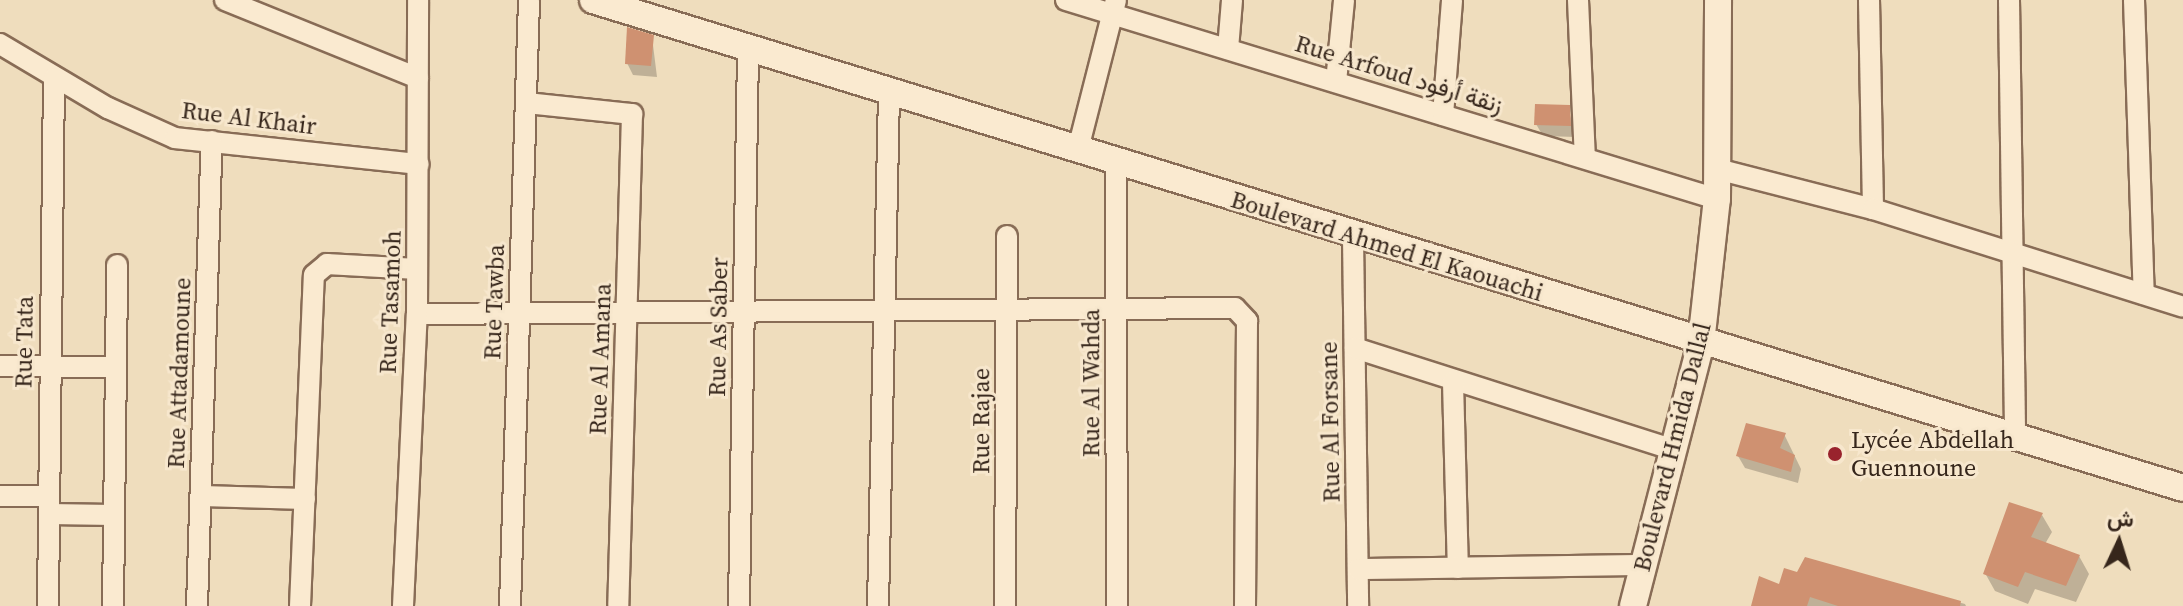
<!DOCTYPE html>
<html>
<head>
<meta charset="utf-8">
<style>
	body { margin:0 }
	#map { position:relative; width:2183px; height:606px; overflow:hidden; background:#efddbd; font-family:"Source Serif 4",Vazirmatn,serif }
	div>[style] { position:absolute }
	.shadow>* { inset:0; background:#0003 }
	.building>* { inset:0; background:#cf9171 }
	.roads { filter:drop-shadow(2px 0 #886c56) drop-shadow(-2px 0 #886c56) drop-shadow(0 2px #886c56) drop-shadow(0 -2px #886c56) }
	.minor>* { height:20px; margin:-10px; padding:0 10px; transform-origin:10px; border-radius:10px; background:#faead0 }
	.tertiary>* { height:26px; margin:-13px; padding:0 13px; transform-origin:13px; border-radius:13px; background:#faead0 }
	.dots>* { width:22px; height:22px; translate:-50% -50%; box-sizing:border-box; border:4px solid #f7e7cd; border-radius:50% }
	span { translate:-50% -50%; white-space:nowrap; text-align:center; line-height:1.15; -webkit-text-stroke:6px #f7e7cd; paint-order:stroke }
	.street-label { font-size:24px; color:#36261b }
	.poi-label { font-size:24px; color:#36261b }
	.left { translate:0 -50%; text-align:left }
	.north { position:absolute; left:2079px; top:502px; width:80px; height:80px; -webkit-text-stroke:6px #f7e7cd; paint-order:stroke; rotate:4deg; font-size:22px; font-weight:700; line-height:32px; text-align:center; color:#36261b }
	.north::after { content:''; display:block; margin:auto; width:28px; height:36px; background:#36261b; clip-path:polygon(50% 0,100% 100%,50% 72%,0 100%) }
</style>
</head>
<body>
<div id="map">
	<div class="shadow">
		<div style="clip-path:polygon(652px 37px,657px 77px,633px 75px,627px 63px)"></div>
		<div style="clip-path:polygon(1568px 107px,1576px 137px,1543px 136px,1536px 124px)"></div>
		<div style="clip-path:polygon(1784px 434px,1801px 469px,1798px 483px,1745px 468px,1738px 456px)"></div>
		<div style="clip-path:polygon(2042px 515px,2052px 532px,2045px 544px,2079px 556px,2089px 574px,2076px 602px,2035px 589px,2028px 604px,1995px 591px,1985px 573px)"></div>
		<div style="clip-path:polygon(1806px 559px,1965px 604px,1966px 606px,1753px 606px,1798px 574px)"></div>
	</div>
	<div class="building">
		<div style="clip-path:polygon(627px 27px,654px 35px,651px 66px,625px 64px)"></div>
		<div style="clip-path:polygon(1535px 104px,1570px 105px,1571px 126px,1534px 125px)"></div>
		<div style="clip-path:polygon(1746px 423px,1786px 433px,1780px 448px,1795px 455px,1791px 472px,1736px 456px)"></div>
		<div style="clip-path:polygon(2009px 502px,2043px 513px,2031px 537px,2080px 555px,2066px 586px,2025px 572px,2018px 587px,1983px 574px)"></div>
		<div style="clip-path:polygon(1805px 557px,1961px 601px,1960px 606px,1838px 606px,1810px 597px,1807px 606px,1751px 606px,1759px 576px,1779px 584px,1784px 568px,1797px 572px)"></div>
	</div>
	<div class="roads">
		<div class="minor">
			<div style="left:225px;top:0;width:208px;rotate:22deg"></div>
			<div style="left:1066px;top:0;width:681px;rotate:17deg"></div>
			<div style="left:1578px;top:0;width:158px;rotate:87.5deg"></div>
			<div style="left:1869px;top:0;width:209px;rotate:88.9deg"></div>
			<div style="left:2009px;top:0;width:438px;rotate:89.2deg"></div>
			<div style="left:2134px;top:0;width:294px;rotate:88.1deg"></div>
			<div style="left:0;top:44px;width:126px;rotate:30.7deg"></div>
			<div style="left:108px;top:108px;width:73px;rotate:24.1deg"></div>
			<div style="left:175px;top:138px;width:245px;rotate:6.1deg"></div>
			<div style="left:1228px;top:49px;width:49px;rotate:-85.3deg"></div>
			<div style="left:1336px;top:82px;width:82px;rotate:-84.4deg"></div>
			<div style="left:527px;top:103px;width:106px;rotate:6deg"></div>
			<div style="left:632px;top:114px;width:492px;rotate:91.6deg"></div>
			<div style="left:1443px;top:115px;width:115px;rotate:-85.5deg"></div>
			<div style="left:1078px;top:149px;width:154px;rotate:-75.7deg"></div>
			<div style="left:1116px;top:160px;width:446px;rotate:89.9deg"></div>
			<div style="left:1717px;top:169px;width:161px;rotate:14.4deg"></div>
			<div style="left:1873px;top:209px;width:325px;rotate:17.5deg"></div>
			<div style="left:1353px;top:237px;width:369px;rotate:89.2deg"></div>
			<div style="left:417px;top:314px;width:818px;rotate:-0.42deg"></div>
			<div style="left:1235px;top:308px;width:18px;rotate:47deg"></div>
			<div style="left:1247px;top:321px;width:285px;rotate:90.4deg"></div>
			<div style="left:1355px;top:348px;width:336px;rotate:17.7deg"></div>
			<div style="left:0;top:366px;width:115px;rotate:0.5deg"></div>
			<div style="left:1453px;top:382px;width:186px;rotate:88.5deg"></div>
			<div style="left:0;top:496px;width:49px"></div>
			<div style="left:202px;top:496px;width:103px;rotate:1.7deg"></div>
			<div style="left:49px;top:514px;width:64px;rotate:0.9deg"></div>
			<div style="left:1358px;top:569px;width:286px;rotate:-0.8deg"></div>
			<div style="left:48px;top:606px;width:528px;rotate:-89.35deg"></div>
			<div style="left:113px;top:606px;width:341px;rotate:-89.3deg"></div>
			<div style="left:197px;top:606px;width:465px;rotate:-88.2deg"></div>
			<div style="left:300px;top:606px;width:331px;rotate:-87.6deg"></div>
			<div style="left:314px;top:275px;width:17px;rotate:-40deg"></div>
			<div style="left:327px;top:264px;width:90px;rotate:3.2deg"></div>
			<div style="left:403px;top:606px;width:292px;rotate:-87.3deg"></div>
			<div style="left:417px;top:314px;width:314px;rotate:-89.8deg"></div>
			<div style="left:510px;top:606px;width:606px;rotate:-88.2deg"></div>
			<div style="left:739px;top:606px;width:557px;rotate:-89.07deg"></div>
			<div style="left:878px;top:606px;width:514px;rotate:-88.77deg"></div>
			<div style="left:1005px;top:606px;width:370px;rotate:-89.7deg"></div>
		</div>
		<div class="tertiary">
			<div style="left:593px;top:0;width:1663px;rotate:17.06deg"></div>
			<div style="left:1633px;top:606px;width:272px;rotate:-75.5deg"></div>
			<div style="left:1701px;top:343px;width:145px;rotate:-83.7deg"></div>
			<div style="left:1717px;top:199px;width:199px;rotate:-89.7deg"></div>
		</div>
	</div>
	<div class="dots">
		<div style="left:1835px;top:454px;background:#99232d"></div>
	</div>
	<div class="street-label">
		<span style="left:1399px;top:74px;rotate:17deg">Rue Arfoud زنقة أرفود</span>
		<span style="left:249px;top:118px;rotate:7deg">Rue Al Khair</span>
		<span style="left:1387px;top:246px;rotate:17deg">Boulevard Ahmed El Kaouachi</span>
		<span style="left:390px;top:302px;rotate:-88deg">Rue Tasamoh</span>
		<span style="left:494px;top:302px;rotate:-88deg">Rue Tawba</span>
		<span style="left:718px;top:327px;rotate:-89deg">Rue As Saber</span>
		<span style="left:24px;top:342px;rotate:-89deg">Rue Tata</span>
		<span style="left:600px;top:359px;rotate:-88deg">Rue Al Amana</span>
		<span style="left:179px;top:373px;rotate:-88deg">Rue Attadamoune</span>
		<span style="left:1091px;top:383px;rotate:-90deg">Rue Al Wahda</span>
		<span style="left:981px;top:421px;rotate:-90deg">Rue Rajae</span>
		<span style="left:1330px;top:422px;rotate:-91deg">Rue Al Forsane</span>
		<span style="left:1672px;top:447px;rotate:-76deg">Boulevard Hmida Dallal</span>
	</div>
	<div class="poi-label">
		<span class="left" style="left:1851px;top:454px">Lycée Abdellah<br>Guennoune</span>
	</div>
	<div class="north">ش</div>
</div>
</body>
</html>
